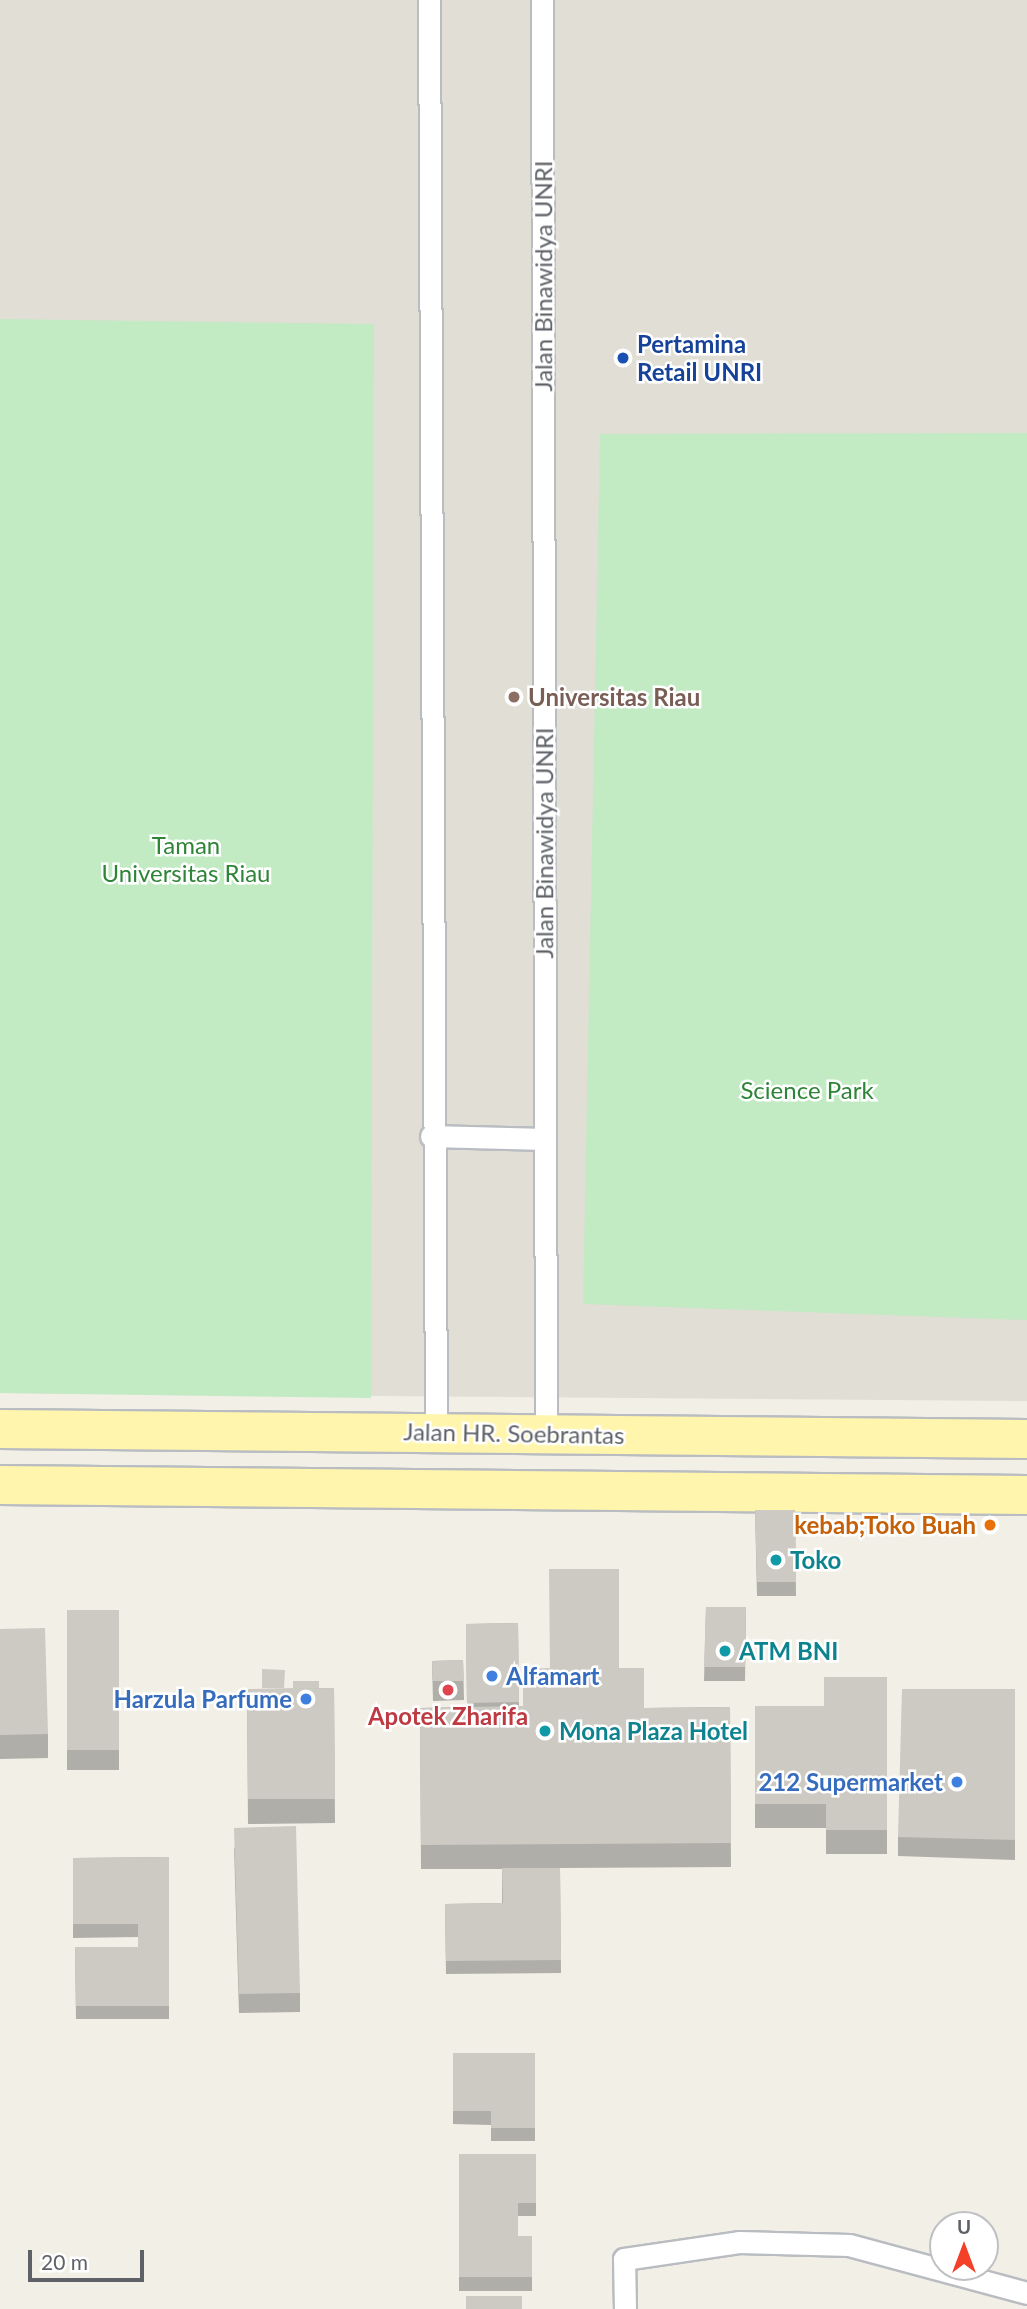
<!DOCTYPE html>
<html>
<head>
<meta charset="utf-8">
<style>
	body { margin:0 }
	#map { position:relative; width:1027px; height:2309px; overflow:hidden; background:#f1efe6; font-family:Lato,sans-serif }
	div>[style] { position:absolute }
	.education>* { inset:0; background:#e1ded5 }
	.green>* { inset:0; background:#c2eac3 }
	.roads { filter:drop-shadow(2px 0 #b9bcc1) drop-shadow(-2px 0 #b9bcc1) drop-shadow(0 2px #b9bcc1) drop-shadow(0 -2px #b9bcc1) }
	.service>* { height:21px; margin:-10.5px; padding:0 10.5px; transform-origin:10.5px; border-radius:10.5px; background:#fff }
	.primary>* { height:38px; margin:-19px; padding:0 19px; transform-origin:19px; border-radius:19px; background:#fff5ad }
	.wall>* { inset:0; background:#afaea8 }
	.building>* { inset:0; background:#cccac3 }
	.dots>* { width:19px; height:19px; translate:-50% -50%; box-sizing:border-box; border:4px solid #fff; border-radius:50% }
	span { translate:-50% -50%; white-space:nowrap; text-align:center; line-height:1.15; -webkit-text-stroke:5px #fff; paint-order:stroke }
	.street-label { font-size:24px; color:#5e6268 }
	.transit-label { font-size:24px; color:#164399; font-weight:700 }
	.left { translate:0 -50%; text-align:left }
	.education-label { font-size:24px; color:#785e54; font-weight:700 }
	.park-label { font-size:24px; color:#2f8537 }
	.food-label { font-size:24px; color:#c56008; font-weight:700 }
	.right { translate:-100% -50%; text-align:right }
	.culture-label { font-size:24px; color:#0d838f; font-weight:700 }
	.shop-label { font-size:24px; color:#366cbe; font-weight:700 }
	.health-label { font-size:24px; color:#be3a42; font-weight:700 }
	.north { position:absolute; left:929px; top:2211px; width:70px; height:70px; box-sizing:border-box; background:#fff; border:2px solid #bfc0c3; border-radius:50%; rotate:0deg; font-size:19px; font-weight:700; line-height:28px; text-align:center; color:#5e6268 }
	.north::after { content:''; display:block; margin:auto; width:24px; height:32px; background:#f54029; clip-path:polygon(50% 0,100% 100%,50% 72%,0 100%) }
	.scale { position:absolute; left:28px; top:2250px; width:116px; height:32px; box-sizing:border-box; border:4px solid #5e6268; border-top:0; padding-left:9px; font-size:21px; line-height:24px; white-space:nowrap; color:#5e6268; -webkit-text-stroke:5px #fff; paint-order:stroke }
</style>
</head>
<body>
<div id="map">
	<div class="education">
		<div style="clip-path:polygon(0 0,1027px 0,1027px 1401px,0 1393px)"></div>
	</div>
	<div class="green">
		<div style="clip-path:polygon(0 319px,374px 324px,371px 1398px,0 1393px)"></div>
		<div style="clip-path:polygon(1027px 433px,1027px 1320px,583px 1304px,600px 434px)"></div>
	</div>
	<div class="roads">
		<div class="service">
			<div style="left:429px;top:0;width:1432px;rotate:89.72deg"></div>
			<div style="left:542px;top:0;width:1434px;rotate:89.84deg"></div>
			<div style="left:431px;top:1136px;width:114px;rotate:1.5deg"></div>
			<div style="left:625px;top:2309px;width:50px;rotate:-91.1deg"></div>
			<div style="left:624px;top:2259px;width:116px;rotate:-8.4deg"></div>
			<div style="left:739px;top:2242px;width:110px;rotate:1.6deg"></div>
			<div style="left:849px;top:2245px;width:184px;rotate:15.1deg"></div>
		</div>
		<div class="primary">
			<div style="left:0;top:1429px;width:1027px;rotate:0.56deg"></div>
			<div style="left:0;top:1485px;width:1027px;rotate:0.56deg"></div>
		</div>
	</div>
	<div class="wall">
		<div style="clip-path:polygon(755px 1510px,795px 1510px,796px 1596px,757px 1596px)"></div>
		<div style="clip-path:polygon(706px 1607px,746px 1607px,745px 1681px,704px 1681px)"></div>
		<div style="clip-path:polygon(67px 1610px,119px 1610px,119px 1770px,67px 1770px)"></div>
		<div style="clip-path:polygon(518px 1623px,519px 1706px,523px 1706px,619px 1668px,644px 1708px,730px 1707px,731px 1867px,560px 1868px,561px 1973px,446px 1974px,445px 1904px,502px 1903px,502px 1869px,421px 1869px,420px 1708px,467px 1707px,466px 1624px)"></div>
		<div style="clip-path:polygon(0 1629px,48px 1734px,48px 1758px,0 1759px)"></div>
		<div style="clip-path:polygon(463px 1660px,464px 1700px,433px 1701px,432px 1661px)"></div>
		<div style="clip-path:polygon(887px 1677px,887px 1854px,826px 1854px,826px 1828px,755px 1828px,755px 1706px,824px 1706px)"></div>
		<div style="clip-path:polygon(334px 1688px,335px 1823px,248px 1824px,247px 1689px)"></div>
		<div style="clip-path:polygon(1015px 1689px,1015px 1860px,898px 1856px,898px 1837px)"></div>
		<div style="clip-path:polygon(234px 1847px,300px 1993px,300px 2012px,239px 2013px)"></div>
		<div style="clip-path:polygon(169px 1857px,169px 2019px,76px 2019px,75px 1947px,138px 1947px,138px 1937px,73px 1938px,73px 1858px)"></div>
		<div style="clip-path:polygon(453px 2053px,535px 2053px,535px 2141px,491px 2141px,491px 2125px,453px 2124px)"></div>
		<div style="clip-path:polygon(459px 2154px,536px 2154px,536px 2216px,518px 2216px,518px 2236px,532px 2236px,532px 2291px,459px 2291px)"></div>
	</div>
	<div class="building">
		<div style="clip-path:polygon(755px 1510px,795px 1510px,796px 1582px,757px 1582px)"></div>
		<div style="clip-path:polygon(549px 1569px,619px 1569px,619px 1668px,644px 1668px,644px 1708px,730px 1707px,731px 1843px,421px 1845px,420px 1708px,523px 1706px,523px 1669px,550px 1668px)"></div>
		<div style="clip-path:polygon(706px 1607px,746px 1607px,745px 1667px,704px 1667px)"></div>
		<div style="clip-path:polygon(67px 1610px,119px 1610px,119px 1750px,67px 1750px)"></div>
		<div style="clip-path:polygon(518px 1623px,519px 1702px,467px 1703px,466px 1624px)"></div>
		<div style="clip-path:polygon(45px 1628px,48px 1734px,0 1735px,0 1629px)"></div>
		<div style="clip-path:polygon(463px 1660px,464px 1681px,433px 1681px,432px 1661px)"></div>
		<div style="clip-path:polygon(262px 1669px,285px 1670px,284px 1688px,262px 1688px)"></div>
		<div style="clip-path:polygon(824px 1677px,887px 1677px,887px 1830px,826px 1830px,826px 1804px,755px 1804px,755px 1706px,824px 1706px)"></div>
		<div style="clip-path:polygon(293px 1681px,319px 1681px,319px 1688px,293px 1688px)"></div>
		<div style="clip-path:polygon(334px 1688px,335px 1799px,248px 1799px,247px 1689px)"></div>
		<div style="clip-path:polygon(902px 1689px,1015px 1689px,1015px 1840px,898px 1837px)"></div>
		<div style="clip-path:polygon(296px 1826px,300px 1993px,239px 1994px,234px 1828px)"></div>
		<div style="clip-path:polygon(169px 1857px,169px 2006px,76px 2006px,75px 1947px,138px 1947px,138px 1924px,73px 1924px,73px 1858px)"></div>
		<div style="clip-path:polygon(502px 1868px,560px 1868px,561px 1960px,446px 1961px,445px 1904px,503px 1903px)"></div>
		<div style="clip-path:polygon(453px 2053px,535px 2053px,535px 2128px,491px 2128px,491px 2111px,453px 2111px)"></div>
		<div style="clip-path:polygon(459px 2154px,536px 2154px,536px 2203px,518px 2203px,518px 2236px,532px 2236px,532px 2277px,459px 2277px)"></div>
		<div style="clip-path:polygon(466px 2296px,522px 2296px,522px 2309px,466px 2309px)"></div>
	</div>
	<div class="dots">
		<div style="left:623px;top:358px;background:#1a4fb4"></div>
		<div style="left:514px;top:697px;background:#8d6e63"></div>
		<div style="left:990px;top:1525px;background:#e8710a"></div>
		<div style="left:776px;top:1560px;background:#0f9aa8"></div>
		<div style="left:725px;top:1651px;background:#0f9aa8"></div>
		<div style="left:492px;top:1676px;background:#3f7fe0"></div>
		<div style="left:448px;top:1690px;background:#e0444e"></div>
		<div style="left:306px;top:1699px;background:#3f7fe0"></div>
		<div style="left:545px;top:1731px;background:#0f9aa8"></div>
		<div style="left:957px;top:1782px;background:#3f7fe0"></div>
	</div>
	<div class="street-label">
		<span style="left:543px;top:276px;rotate:-90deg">Jalan Binawidya UNRI</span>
		<span style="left:544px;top:843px;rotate:-90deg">Jalan Binawidya UNRI</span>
		<span style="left:514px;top:1433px;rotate:1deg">Jalan HR. Soebrantas</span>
	</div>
	<div class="transit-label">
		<span class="left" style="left:637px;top:358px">Pertamina<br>Retail UNRI</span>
	</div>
	<div class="education-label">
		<span class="left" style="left:528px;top:697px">Universitas Riau</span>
	</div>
	<div class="park-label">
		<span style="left:186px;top:859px">Taman<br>Universitas Riau</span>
		<span style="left:807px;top:1090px">Science Park</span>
	</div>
	<div class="food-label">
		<span class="right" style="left:976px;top:1525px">kebab;Toko Buah</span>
	</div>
	<div class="culture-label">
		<span class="left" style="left:790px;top:1560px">Toko</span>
		<span class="left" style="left:739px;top:1651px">ATM BNI</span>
		<span class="left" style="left:559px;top:1731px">Mona Plaza Hotel</span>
	</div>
	<div class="shop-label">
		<span class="left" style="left:506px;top:1676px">Alfamart</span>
		<span class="right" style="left:292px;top:1699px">Harzula Parfume</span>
		<span class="right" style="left:943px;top:1782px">212 Supermarket</span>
	</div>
	<div class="health-label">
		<span style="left:448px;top:1716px">Apotek Zharifa</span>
	</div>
	<div class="north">U</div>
	<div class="scale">20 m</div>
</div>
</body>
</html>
